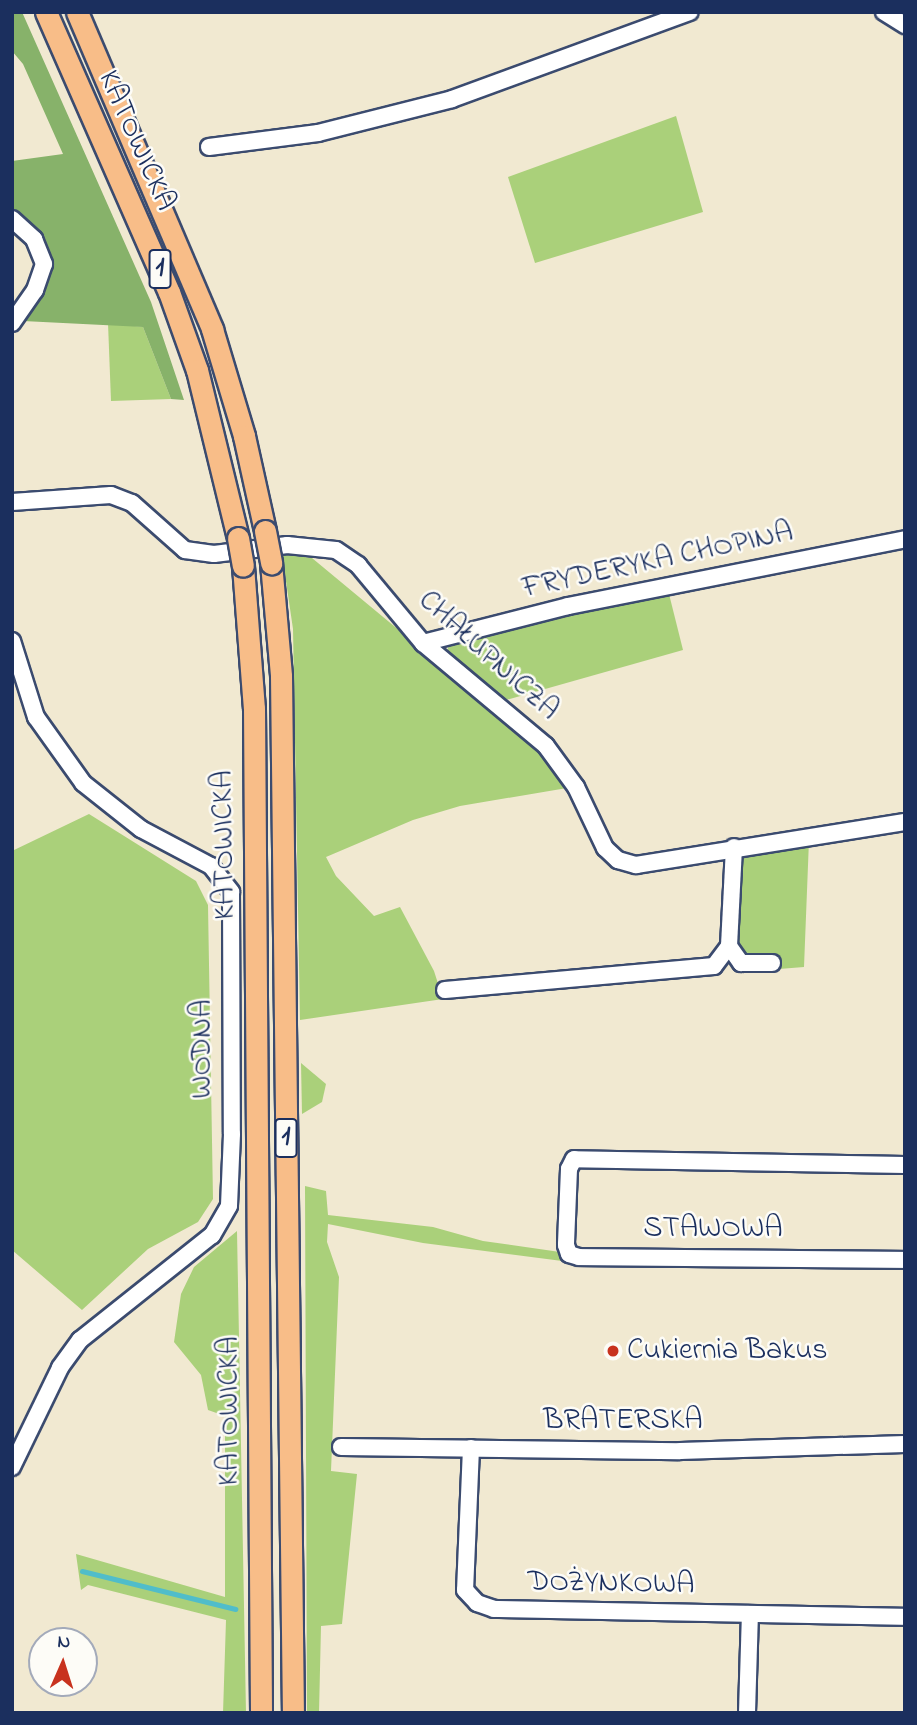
<!DOCTYPE html>
<html>
<head>
<meta charset="utf-8">
<style>
	body { margin:0 }
	#map { position:relative; width:917px; height:1725px; overflow:hidden; background:#f1e9d1; font-family:"Indie Flower",sans-serif }
	div>[style] { position:absolute }
	.green>* { inset:0; background:#aad07a }
	.forest>* { inset:0; background:#87b26a }
	.stream>* { height:5px; margin:-2.5px; padding:0 2.5px; transform-origin:2.5px; border-radius:2.5px; background:#50bdca }
	.roads { filter:drop-shadow(2px 0 #3b4b6f) drop-shadow(-2px 0 #3b4b6f) drop-shadow(0 2px #3b4b6f) drop-shadow(0 -2px #3b4b6f) }
	.minor>* { height:16px; margin:-8px; padding:0 8px; transform-origin:8px; border-radius:8px; background:#fff }
	.major>* { height:21px; margin:-10.5px; padding:0 10.5px; transform-origin:10.5px; border-radius:10.5px; background:#f8bd88 }
	.bridges { filter:drop-shadow(2px 0 #3b4b6f) drop-shadow(-2px 0 #3b4b6f) drop-shadow(0 2px #3b4b6f) drop-shadow(0 -2px #3b4b6f) }
	.major-bridge>* { height:21px; margin:-10.5px; padding:0 10.5px; transform-origin:10.5px; border-radius:10.5px; background:#f8bd88 }
	.dots>* { width:19px; height:19px; translate:-50% -50%; box-sizing:border-box; border:4px solid #fdfcf7; border-radius:50% }
	span { translate:-50% -50%; white-space:nowrap; text-align:center; line-height:1.15; -webkit-text-stroke:5px #fdfcf7; paint-order:stroke }
	.shield-label span { padding:2px 5px; background:#fdfcf7; border:2px solid; border-radius:5px; -webkit-text-stroke-width:0 }
	.shield-label { font-size:28px; color:#1b2f5e; font-weight:700 }
	.street-label { font-size:30px; color:#1b2f5e }
	.poi-label { font-size:30px; color:#1b2f5e }
	.left { translate:0 -50%; text-align:left }
	.frame { position:absolute; inset:0; border:14px solid #1b2f5e; pointer-events:none }
	.north { position:absolute; left:28px; top:1627px; width:70px; height:70px; box-sizing:border-box; background:#fdfcf7; border:2px solid #a3aaba; border-radius:50%; rotate:3deg; font-size:19px; font-weight:700; line-height:28px; text-align:center; color:#1b2f5e }
	.north::after { content:''; display:block; margin:auto; width:24px; height:32px; background:#c8321e; clip-path:polygon(50% 0,100% 100%,50% 72%,0 100%) }
</style>
</head>
<body>
<div id="map">
	<div class="green">
		<div style="clip-path:polygon(676px 116px,703px 212px,535px 263px,508px 177px)"></div>
		<div style="clip-path:polygon(108px 323px,143px 327px,171px 399px,111px 401px)"></div>
		<div style="clip-path:polygon(282px 554px,312px 558px,540px 747px,567px 788px,460px 806px,413px 820px,326px 857px,336px 876px,374px 916px,400px 907px,434px 971px,443px 999px,300px 1020px,293px 629px)"></div>
		<div style="clip-path:polygon(669px 594px,683px 650px,506px 700px,446px 654px,450px 642px,590px 607px)"></div>
		<div style="clip-path:polygon(89px 814px,196px 881px,208px 905px,213px 1199px,198px 1222px,148px 1249px,82px 1310px,12px 1250px,12px 851px)"></div>
		<div style="clip-path:polygon(809px 840px,804px 967px,779px 969px,778px 959px,740px 956px,734px 945px,743px 857px,754px 849px)"></div>
		<div style="clip-path:polygon(301px 1063px,326px 1084px,322px 1102px,302px 1114px)"></div>
		<div style="clip-path:polygon(305px 1186px,326px 1191px,328px 1215px,433px 1227px,483px 1241px,560px 1252px,570px 1262px,423px 1243px,328px 1224px,327px 1242px,339px 1277px,331px 1471px,357px 1474px,342px 1624px,321px 1626px,319px 1713px,307px 1713px)"></div>
		<div style="clip-path:polygon(237px 1231px,246px 1713px,223px 1713px,226px 1620px,88px 1585px,81px 1590px,76px 1554px,225px 1597px,225px 1416px,208px 1410px,201px 1375px,174px 1342px,181px 1294px,194px 1267px)"></div>
	</div>
	<div class="forest">
		<div style="clip-path:polygon(12px 12px,22px 12px,151px 302px,184px 400px,171px 399px,143px 327px,23px 321px,47px 285px,50px 263px,39px 233px,12px 207px,12px 161px,63px 154px,23px 64px,12px 51px)"></div>
	</div>
	<div class="stream">
		<div style="left:82px;top:1571px;width:158px;rotate:13.9deg"></div>
	</div>
	<div class="roads">
		<div class="minor">
			<div style="left:884px;top:12px;width:25px;rotate:32deg"></div>
			<div style="left:209px;top:147px;width:110px;rotate:-7.3deg"></div>
			<div style="left:318px;top:133px;width:138px;rotate:-14.2deg"></div>
			<div style="left:452px;top:99px;width:253px;rotate:-20.1deg"></div>
			<div style="left:12px;top:219px;width:30px;rotate:42deg"></div>
			<div style="left:34px;top:239px;width:27px;rotate:68deg"></div>
			<div style="left:44px;top:264px;width:28px;rotate:109deg"></div>
			<div style="left:35px;top:290px;width:40px;rotate:124.9deg"></div>
			<div style="left:12px;top:502px;width:99px;rotate:-4deg"></div>
			<div style="left:111px;top:495px;width:22px;rotate:21deg"></div>
			<div style="left:132px;top:503px;width:71px;rotate:41.6deg"></div>
			<div style="left:185px;top:550px;width:29px;rotate:8deg"></div>
			<div style="left:214px;top:554px;width:74px;rotate:-7deg"></div>
			<div style="left:287px;top:545px;width:49px;rotate:5.8deg"></div>
			<div style="left:336px;top:550px;width:27px;rotate:34deg"></div>
			<div style="left:358px;top:565px;width:102px;rotate:50.2deg"></div>
			<div style="left:423px;top:643px;width:160px;rotate:39.9deg"></div>
			<div style="left:546px;top:746px;width:51px;rotate:53.8deg"></div>
			<div style="left:576px;top:787px;width:68px;rotate:64.6deg"></div>
			<div style="left:605px;top:848px;width:18px;rotate:43deg"></div>
			<div style="left:618px;top:860px;width:19px;rotate:16deg"></div>
			<div style="left:636px;top:865px;width:272px;rotate:-9.1deg"></div>
			<div style="left:12px;top:641px;width:80px;rotate:72.5deg"></div>
			<div style="left:36px;top:717px;width:81px;rotate:54.5deg"></div>
			<div style="left:83px;top:783px;width:74px;rotate:38.4deg"></div>
			<div style="left:141px;top:829px;width:79px;rotate:27.9deg"></div>
			<div style="left:211px;top:866px;width:33px;rotate:52deg"></div>
			<div style="left:231px;top:892px;width:242px;rotate:89.8deg"></div>
			<div style="left:232px;top:1134px;width:72px;rotate:92.4deg"></div>
			<div style="left:229px;top:1206px;width:34px;rotate:120deg"></div>
			<div style="left:212px;top:1235px;width:169px;rotate:141.5deg"></div>
			<div style="left:80px;top:1340px;width:34px;rotate:126deg"></div>
			<div style="left:60px;top:1368px;width:110px;rotate:115.9deg"></div>
			<div style="left:423px;top:643px;width:150px;rotate:-14.3deg"></div>
			<div style="left:568px;top:606px;width:344px;rotate:-11.2deg"></div>
			<div style="left:729px;top:946px;width:21px;rotate:55deg"></div>
			<div style="left:741px;top:963px;width:31px"></div>
			<div style="left:445px;top:990px;width:270px;rotate:-5.1deg"></div>
			<div style="left:714px;top:966px;width:25px;rotate:-53deg"></div>
			<div style="left:729px;top:946px;width:99px;rotate:-87.1deg"></div>
			<div style="left:905px;top:1165px;width:331px;rotate:-179deg"></div>
			<div style="left:574px;top:1159px;width:11px;rotate:117deg"></div>
			<div style="left:569px;top:1169px;width:76px;rotate:92.3deg"></div>
			<div style="left:566px;top:1245px;width:9px;rotate:72deg"></div>
			<div style="left:569px;top:1254px;width:10px;rotate:17deg"></div>
			<div style="left:579px;top:1257px;width:326px;rotate:0.5deg"></div>
			<div style="left:341px;top:1447px;width:339px;rotate:0.7deg"></div>
			<div style="left:680px;top:1451px;width:225px;rotate:-1.8deg"></div>
			<div style="left:471px;top:1448px;width:142px;rotate:92.4deg"></div>
			<div style="left:465px;top:1590px;width:18px;rotate:47deg"></div>
			<div style="left:477px;top:1603px;width:18px;rotate:19deg"></div>
			<div style="left:494px;top:1609px;width:411px;rotate:1.1deg"></div>
			<div style="left:747px;top:1713px;width:99px;rotate:-88.3deg"></div>
		</div>
		<div class="major">
			<div style="left:46px;top:12px;width:306px;rotate:66.3deg"></div>
			<div style="left:169px;top:292px;width:83px;rotate:70.3deg"></div>
			<div style="left:197px;top:370px;width:173px;rotate:76.3deg"></div>
			<div style="left:77px;top:12px;width:345px;rotate:66.9deg"></div>
			<div style="left:212px;top:329px;width:112px;rotate:73.3deg"></div>
			<div style="left:244px;top:436px;width:97px;rotate:77.5deg"></div>
			<div style="left:271px;top:563px;width:113px;rotate:84.9deg"></div>
			<div style="left:281px;top:676px;width:1037px;rotate:89.34deg"></div>
			<div style="left:243px;top:566px;width:142px;rotate:85.6deg"></div>
			<div style="left:254px;top:708px;width:1005px;rotate:89.6deg"></div>
		</div>
	</div>
	<div class="bridges">
		<div class="major-bridge">
			<div style="left:265px;top:531px;width:33px;rotate:79deg"></div>
			<div style="left:238px;top:538px;width:28px;rotate:80deg"></div>
		</div>
	</div>
	<div class="dots">
		<div style="left:613px;top:1351px;background:#c8321e"></div>
	</div>
	<div class="shield-label">
		<span style="left:160px;top:269px">1</span>
		<span style="left:286px;top:1138px">1</span>
	</div>
	<div class="street-label">
		<span style="left:136px;top:141px;rotate:66deg">KATOWICKA</span>
		<span style="left:658px;top:561px;rotate:-12deg">FRYDERYKA CHOPINA</span>
		<span style="left:488px;top:656px;rotate:42deg">CHAŁUPNICZA</span>
		<span style="left:225px;top:845px;rotate:-91deg">KATOWICKA</span>
		<span style="left:203px;top:1049px;rotate:-90deg">WODNA</span>
		<span style="left:713px;top:1229px">STAWOWA</span>
		<span style="left:230px;top:1411px;rotate:-90deg">KATOWICKA</span>
		<span style="left:623px;top:1421px">BRATERSKA</span>
		<span style="left:611px;top:1584px;rotate:1deg">DOŻYNKOWA</span>
	</div>
	<div class="poi-label">
		<span class="left" style="left:627px;top:1351px">Cukiernia Bakus</span>
	</div>
	<div class="frame"></div>
	<div class="north">N</div>
</div>
</body>
</html>
